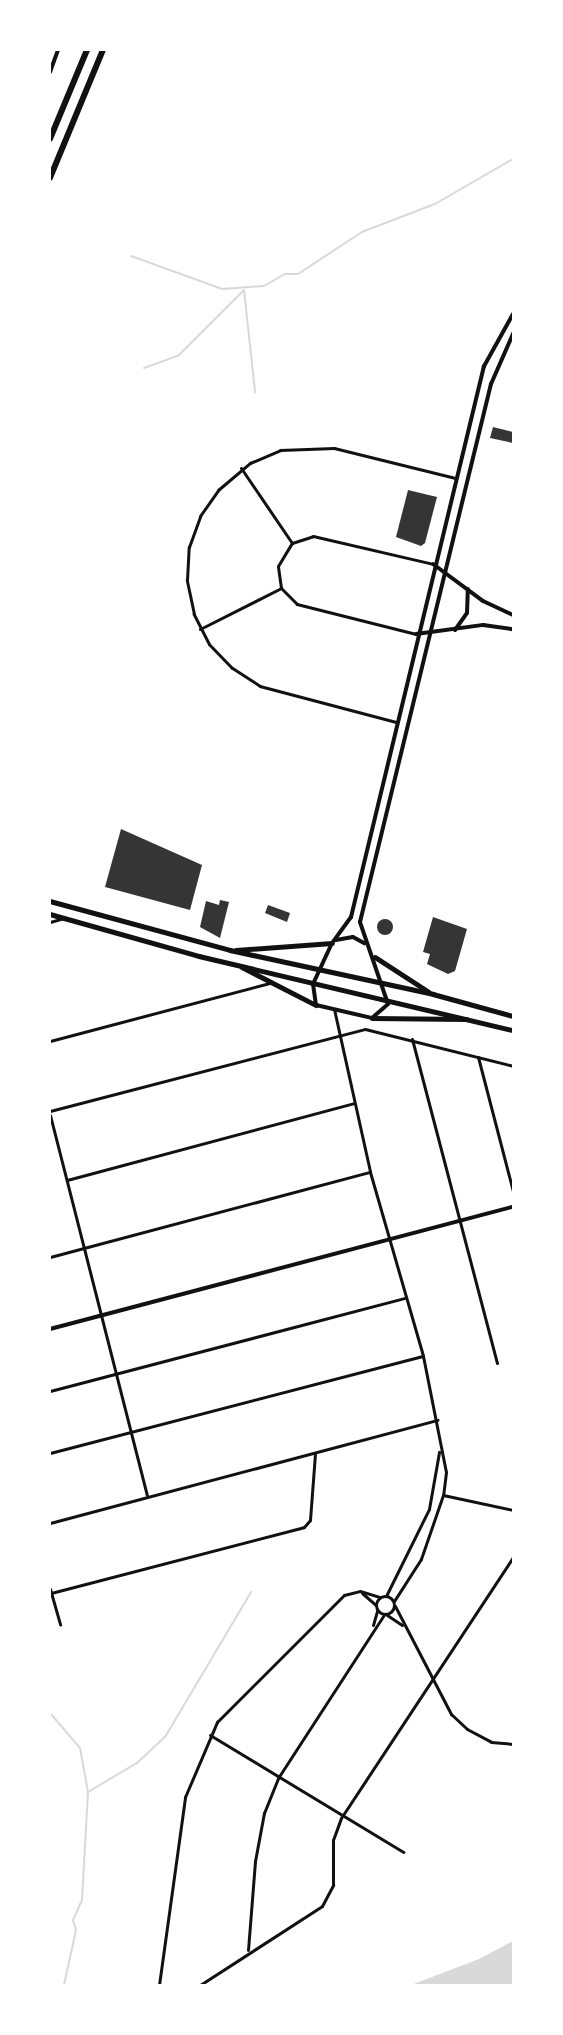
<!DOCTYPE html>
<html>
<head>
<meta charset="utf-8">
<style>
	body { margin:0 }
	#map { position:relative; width:563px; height:2035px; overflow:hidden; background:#fff; font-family:"Golos Text",sans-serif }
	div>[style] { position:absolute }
	.water>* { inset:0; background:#d9d9d9 }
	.stream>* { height:2px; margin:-1px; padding:0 1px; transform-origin:1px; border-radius:1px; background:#d9d9d9 }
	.building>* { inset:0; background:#353535 }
	.round { border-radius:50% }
	.minor>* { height:3px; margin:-1.5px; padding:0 1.5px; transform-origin:1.5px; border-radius:1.5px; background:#111 }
	.minor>.ring { margin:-1.5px; padding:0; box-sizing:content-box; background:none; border:3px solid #111; border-radius:50% }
	.tertiary>* { height:4px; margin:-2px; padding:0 2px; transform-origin:2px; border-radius:2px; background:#111 }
	.secondary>* { height:4.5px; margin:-2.25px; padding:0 2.25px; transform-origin:2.25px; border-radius:2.25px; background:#111 }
	.motorway>* { height:5.5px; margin:-2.75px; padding:0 2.75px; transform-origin:2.75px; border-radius:2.75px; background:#111 }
	span { translate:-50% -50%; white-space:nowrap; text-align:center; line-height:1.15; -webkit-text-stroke:4px #fff; paint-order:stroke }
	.frame { position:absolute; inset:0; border:51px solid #fff; pointer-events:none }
</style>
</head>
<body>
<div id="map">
	<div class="water">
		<div style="clip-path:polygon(513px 1941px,513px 1985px,411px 1985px,479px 1959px)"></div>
	</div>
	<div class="stream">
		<div style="left:131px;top:256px;width:97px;rotate:19.9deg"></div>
		<div style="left:222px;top:289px;width:42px;rotate:-4.1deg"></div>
		<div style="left:264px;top:286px;width:24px;rotate:-30deg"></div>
		<div style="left:285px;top:274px;width:13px"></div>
		<div style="left:298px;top:274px;width:77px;rotate:-33.3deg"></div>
		<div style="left:362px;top:232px;width:78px;rotate:-21deg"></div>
		<div style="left:435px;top:204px;width:90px;rotate:-30deg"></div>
		<div style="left:244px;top:290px;width:103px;rotate:83.8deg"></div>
		<div style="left:144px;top:368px;width:37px;rotate:-20deg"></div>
		<div style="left:179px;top:355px;width:92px;rotate:-45deg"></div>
		<div style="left:50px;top:1713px;width:46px;rotate:49.4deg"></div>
		<div style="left:80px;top:1748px;width:45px;rotate:79.7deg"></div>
		<div style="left:88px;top:1792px;width:108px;rotate:93.2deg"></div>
		<div style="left:82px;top:1900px;width:22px;rotate:114deg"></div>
		<div style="left:73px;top:1920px;width:10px;rotate:73deg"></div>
		<div style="left:76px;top:1930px;width:56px;rotate:102.3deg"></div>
		<div style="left:88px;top:1792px;width:57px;rotate:-30.6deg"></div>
		<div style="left:137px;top:1763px;width:38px;rotate:-43deg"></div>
		<div style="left:165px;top:1737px;width:169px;rotate:-59.3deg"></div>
	</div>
	<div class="building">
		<div style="clip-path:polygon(493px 427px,513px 432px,513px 443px,490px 438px)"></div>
		<div style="clip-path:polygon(408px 490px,437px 497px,425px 543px,421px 546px,396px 537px)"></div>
		<div style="clip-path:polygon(121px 829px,202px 865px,190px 910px,105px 887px)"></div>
		<div style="clip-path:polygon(220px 900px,229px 902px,220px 938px,200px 927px,206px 901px,219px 905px)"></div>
		<div style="clip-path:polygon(268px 905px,290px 913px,287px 922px,265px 913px)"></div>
		<div style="clip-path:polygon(433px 917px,467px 929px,455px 971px,448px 974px,427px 964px,430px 954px,423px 952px)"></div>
		<div class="round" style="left:377px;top:919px;width:16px;height:16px"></div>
	</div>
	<div class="minor">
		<div style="left:241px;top:468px;width:91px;rotate:55.8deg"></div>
		<div style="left:200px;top:629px;width:91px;rotate:-26.8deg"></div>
		<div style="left:416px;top:634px;width:123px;rotate:-165.9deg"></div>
		<div style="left:297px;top:604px;width:23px;rotate:-135deg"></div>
		<div style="left:281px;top:588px;width:22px;rotate:-98deg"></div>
		<div style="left:278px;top:566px;width:27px;rotate:-59deg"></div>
		<div style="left:292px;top:543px;width:22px;rotate:-18deg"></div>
		<div style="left:313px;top:536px;width:123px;rotate:13.1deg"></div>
		<div style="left:396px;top:722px;width:141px;rotate:-165.2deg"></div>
		<div style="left:260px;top:686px;width:33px;rotate:-147deg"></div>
		<div style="left:232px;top:668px;width:33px;rotate:-134deg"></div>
		<div style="left:209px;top:644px;width:34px;rotate:-117deg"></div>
		<div style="left:194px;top:614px;width:35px;rotate:-102deg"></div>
		<div style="left:187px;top:580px;width:33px;rotate:-87deg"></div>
		<div style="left:189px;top:547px;width:33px;rotate:-70deg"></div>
		<div style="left:200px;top:516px;width:32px;rotate:-55deg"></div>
		<div style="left:218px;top:490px;width:42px;rotate:-40.2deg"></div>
		<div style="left:250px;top:463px;width:33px;rotate:-23deg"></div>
		<div style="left:280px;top:450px;width:54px;rotate:-2.1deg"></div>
		<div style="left:334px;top:448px;width:125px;rotate:13.9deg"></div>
		<div style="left:50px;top:922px;width:15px;rotate:-16deg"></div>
		<div style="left:334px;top:1009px;width:167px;rotate:77.5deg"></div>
		<div style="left:370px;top:1172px;width:191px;rotate:73.9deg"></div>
		<div style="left:423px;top:1356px;width:118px;rotate:78.8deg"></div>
		<div style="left:446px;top:1472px;width:23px;rotate:97deg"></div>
		<div style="left:443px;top:1495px;width:68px;rotate:109deg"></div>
		<div style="left:421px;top:1559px;width:50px;rotate:122.7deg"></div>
		<div style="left:412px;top:1039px;width:335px;rotate:75.3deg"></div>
		<div style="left:50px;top:1041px;width:228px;rotate:-14.8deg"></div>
		<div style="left:478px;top:1057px;width:138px;rotate:75.4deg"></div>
		<div style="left:50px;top:1111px;width:325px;rotate:-14.6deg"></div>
		<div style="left:365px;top:1029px;width:153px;rotate:14deg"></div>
		<div style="left:50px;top:1115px;width:392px;rotate:75.7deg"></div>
		<div style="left:67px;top:1180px;width:297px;rotate:-15deg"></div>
		<div style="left:50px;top:1257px;width:331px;rotate:-14.9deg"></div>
		<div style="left:50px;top:1391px;width:367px;rotate:-14.7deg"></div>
		<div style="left:50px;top:1453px;width:385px;rotate:-14.6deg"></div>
		<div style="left:443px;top:1495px;width:72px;rotate:12.1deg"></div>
		<div style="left:50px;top:1523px;width:401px;rotate:-14.9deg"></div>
		<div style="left:50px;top:1589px;width:37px;rotate:74deg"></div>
		<div style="left:51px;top:1593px;width:261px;rotate:-14.6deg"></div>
		<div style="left:304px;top:1527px;width:9px;rotate:-49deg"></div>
		<div style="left:310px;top:1520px;width:67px;rotate:-85.7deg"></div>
		<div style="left:362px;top:1593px;width:18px;rotate:41deg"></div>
		<div class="ring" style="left:376px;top:1596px;width:15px;height:15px"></div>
		<div style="left:386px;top:1596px;width:97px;rotate:-63.7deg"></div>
		<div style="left:429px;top:1509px;width:58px;rotate:-80deg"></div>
		<div style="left:395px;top:1606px;width:122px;rotate:62.6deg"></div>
		<div style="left:451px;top:1714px;width:22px;rotate:43deg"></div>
		<div style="left:467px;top:1729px;width:27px;rotate:28deg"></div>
		<div style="left:491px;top:1742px;width:22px;rotate:5deg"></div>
		<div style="left:387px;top:1615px;width:18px;rotate:34deg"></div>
		<div style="left:373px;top:1625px;width:15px;rotate:-74deg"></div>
		<div style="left:210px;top:1735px;width:226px;rotate:31.2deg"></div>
		<div style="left:248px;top:1950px;width:89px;rotate:-85.5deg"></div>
		<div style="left:255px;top:1861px;width:49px;rotate:-79.4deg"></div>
		<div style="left:264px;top:1813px;width:38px;rotate:-68deg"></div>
		<div style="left:278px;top:1778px;width:194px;rotate:-57deg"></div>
		<div style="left:159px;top:1985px;width:190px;rotate:-82.1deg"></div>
		<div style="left:185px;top:1797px;width:82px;rotate:-66.9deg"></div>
		<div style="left:217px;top:1722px;width:180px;rotate:-45deg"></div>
		<div style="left:344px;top:1595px;width:16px;rotate:-14deg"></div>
		<div style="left:360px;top:1591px;width:21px;rotate:17deg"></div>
		<div style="left:200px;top:1985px;width:145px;rotate:-32.9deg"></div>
		<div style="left:322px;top:1906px;width:24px;rotate:-62deg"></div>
		<div style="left:333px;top:1885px;width:45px;rotate:-90deg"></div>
		<div style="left:333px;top:1840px;width:23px;rotate:-70deg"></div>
		<div style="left:341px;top:1818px;width:313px;rotate:-56.6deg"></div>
	</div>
	<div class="tertiary">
		<div style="left:50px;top:72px;width:23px;rotate:-70deg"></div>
		<div style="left:513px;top:314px;width:60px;rotate:119.1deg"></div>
		<div style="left:484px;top:366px;width:567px;rotate:103.57deg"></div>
		<div style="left:351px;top:917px;width:32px;rotate:126deg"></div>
		<div style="left:332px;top:943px;width:45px;rotate:114.9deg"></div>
		<div style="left:313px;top:984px;width:21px;rotate:82deg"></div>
		<div style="left:316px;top:1005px;width:57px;rotate:13.1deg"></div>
		<div style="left:372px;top:1018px;width:21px;rotate:-41deg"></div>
		<div style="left:388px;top:1004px;width:87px;rotate:-108.9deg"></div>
		<div style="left:360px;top:922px;width:554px;rotate:-76.32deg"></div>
		<div style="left:491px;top:384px;width:55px;rotate:-66.3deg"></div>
		<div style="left:433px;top:564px;width:62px;rotate:36.5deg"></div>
		<div style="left:483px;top:601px;width:33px;rotate:25deg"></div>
		<div style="left:455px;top:630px;width:21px;rotate:-55deg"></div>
		<div style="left:467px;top:613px;width:24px;rotate:-88deg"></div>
		<div style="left:416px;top:634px;width:68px;rotate:-7.7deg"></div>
		<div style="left:483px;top:625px;width:30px;rotate:8deg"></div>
		<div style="left:336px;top:940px;width:17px;rotate:-10deg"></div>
		<div style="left:353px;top:937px;width:13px;rotate:29deg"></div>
		<div style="left:50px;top:1329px;width:479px;rotate:-14.8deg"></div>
	</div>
	<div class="secondary">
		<div style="left:50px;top:901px;width:187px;rotate:15.2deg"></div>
		<div style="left:230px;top:950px;width:208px;rotate:12.2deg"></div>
		<div style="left:433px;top:994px;width:83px;rotate:15.4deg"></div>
		<div style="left:50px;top:914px;width:155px;rotate:15.7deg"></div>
		<div style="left:199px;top:956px;width:323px;rotate:13.3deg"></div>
		<div style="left:236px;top:950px;width:96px;rotate:-4.2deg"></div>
		<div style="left:375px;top:957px;width:64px;rotate:32.9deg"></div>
		<div style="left:242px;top:967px;width:83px;rotate:27.2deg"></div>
		<div style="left:372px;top:1018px;width:94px;rotate:0.6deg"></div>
	</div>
	<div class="motorway">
		<div style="left:50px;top:139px;width:96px;rotate:-67.4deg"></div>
		<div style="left:50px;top:178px;width:139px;rotate:-67.5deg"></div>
	</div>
	<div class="frame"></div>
</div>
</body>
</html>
